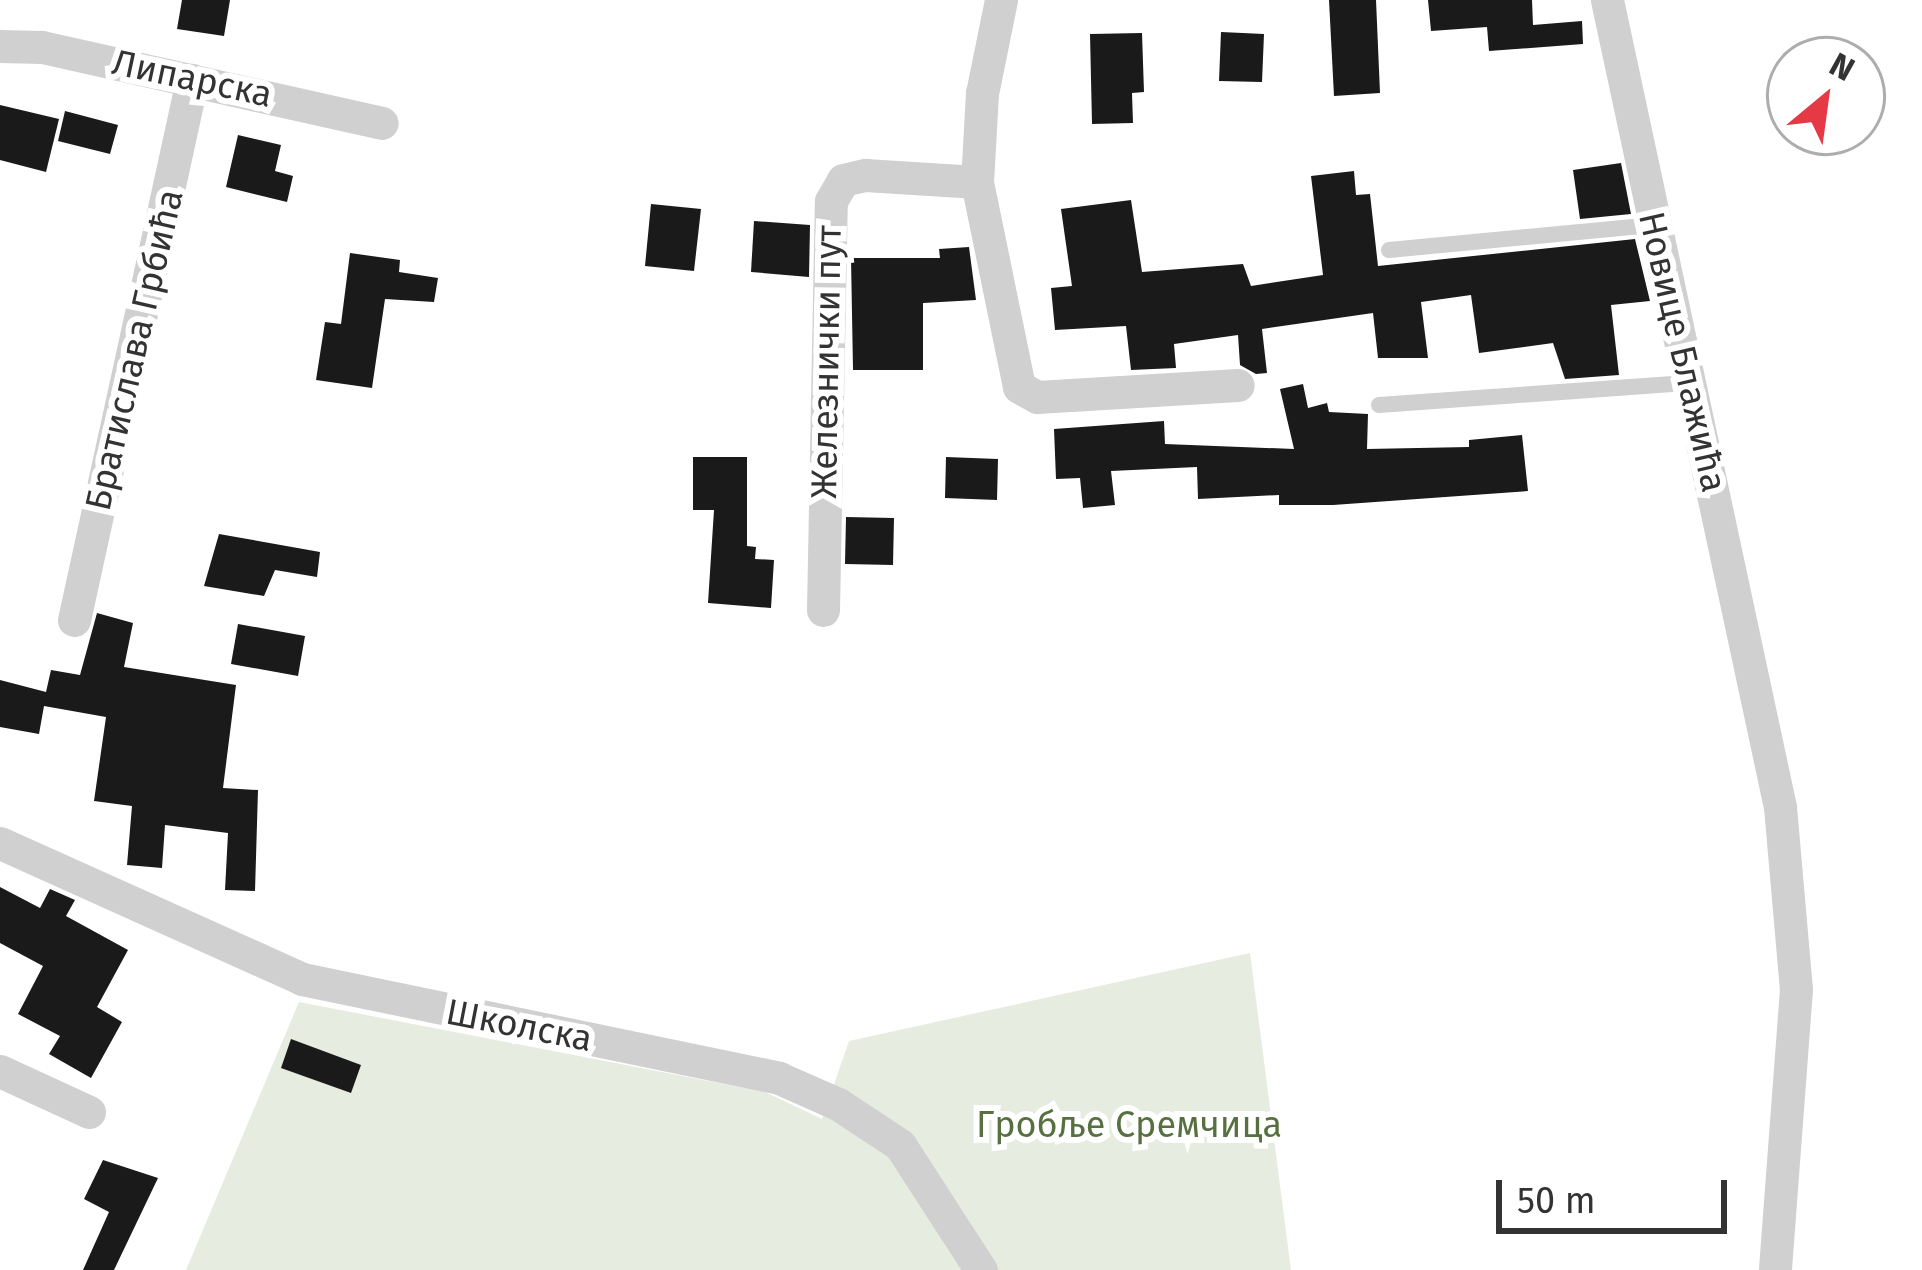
<!DOCTYPE html>
<html>
<head>
<meta charset="utf-8">
<style>
	body { margin:0 }
	#map { position:relative; width:1922px; height:1270px; overflow:hidden; background:#fff; font-family:"Fira Sans",sans-serif }
	div>[style] { position:absolute }
	.green>* { inset:0; background:#e6ecdf }
	.building>* { inset:0; background:#1a1a1a }
	.lane>* { height:16px; margin:-8px; padding:0 8px; transform-origin:8px; border-radius:8px; background:#d0d0d0 }
	.street>* { height:33px; margin:-16.5px; padding:0 16.5px; transform-origin:16.5px; border-radius:16.5px; background:#d0d0d0 }
	span { translate:-50% -50%; white-space:nowrap; text-align:center; line-height:1.15; -webkit-text-stroke:12px #fff; paint-order:stroke }
	.street-label { font-size:36px; color:#333 }
	.park-label { font-size:36px; color:#56703f }
	.north { position:absolute; left:1766px; top:36px; width:120px; height:120px; box-sizing:border-box; background:#fff; border:3px solid #adadad; border-radius:50%; rotate:29deg; font-size:33px; font-weight:700; line-height:48px; text-align:center; color:#333 }
	.north::after { content:''; display:block; margin:auto; width:42px; height:54px; background:#e63946; clip-path:polygon(50% 0,100% 100%,50% 72%,0 100%) }
	.scale { position:absolute; left:1496px; top:1180px; width:231px; height:54px; box-sizing:border-box; border:6px solid #333; border-top:0; padding-left:15px; font-size:36px; line-height:42px; white-space:nowrap; color:#333; -webkit-text-stroke:9px #fff; paint-order:stroke }
</style>
</head>
<body>
<div id="map">
	<div class="green">
		<div style="clip-path:polygon(1250px 953px,1291px 1270px,186px 1270px,299px 1002px,765px 1092px,822px 1119px,849px 1041px)"></div>
	</div>
	<div class="building">
		<div style="clip-path:polygon(182px 0,230px 0,224px 36px,177px 29px)"></div>
		<div style="clip-path:polygon(1329px 0,1376px 0,1380px 93px,1334px 96px)"></div>
		<div style="clip-path:polygon(1428px 0,1532px 0,1533px 25px,1582px 21px,1583px 44px,1489px 51px,1487px 27px,1431px 31px)"></div>
		<div style="clip-path:polygon(1221px 32px,1264px 34px,1262px 82px,1219px 81px)"></div>
		<div style="clip-path:polygon(1142px 33px,1144px 92px,1132px 93px,1133px 123px,1092px 124px,1090px 34px)"></div>
		<div style="clip-path:polygon(0 105px,59px 119px,46px 172px,0 160px)"></div>
		<div style="clip-path:polygon(65px 111px,118px 125px,110px 154px,58px 141px)"></div>
		<div style="clip-path:polygon(238px 135px,281px 145px,275px 171px,293px 176px,287px 202px,226px 187px)"></div>
		<div style="clip-path:polygon(1621px 163px,1631px 214px,1580px 219px,1573px 170px)"></div>
		<div style="clip-path:polygon(1354px 171px,1356px 195px,1370px 194px,1378px 266px,1635px 239px,1650px 301px,1611px 305px,1619px 375px,1565px 379px,1553px 343px,1479px 353px,1471px 295px,1421px 302px,1428px 358px,1378px 358px,1373px 313px,1262px 329px,1267px 373px,1256px 374px,1240px 365px,1238px 335px,1174px 344px,1176px 368px,1131px 370px,1126px 326px,1055px 330px,1051px 288px,1072px 286px,1061px 209px,1131px 200px,1142px 272px,1243px 264px,1251px 286px,1323px 275px,1311px 176px)"></div>
		<div style="clip-path:polygon(651px 204px,701px 209px,694px 271px,645px 266px)"></div>
		<div style="clip-path:polygon(754px 221px,810px 225px,809px 277px,751px 272px)"></div>
		<div style="clip-path:polygon(969px 247px,976px 300px,923px 303px,923px 370px,853px 370px,851px 258px,940px 258px,939px 249px)"></div>
		<div style="clip-path:polygon(350px 253px,400px 260px,399px 272px,438px 278px,434px 302px,385px 299px,372px 388px,316px 380px,325px 322px,341px 324px)"></div>
		<div style="clip-path:polygon(1303px 384px,1308px 408px,1327px 403px,1329px 412px,1368px 414px,1367px 449px,1469px 447px,1469px 440px,1522px 435px,1528px 491px,1333px 505px,1279px 505px,1279px 495px,1198px 499px,1197px 467px,1111px 471px,1115px 505px,1083px 508px,1080px 478px,1056px 479px,1054px 429px,1164px 421px,1165px 444px,1294px 449px,1280px 389px)"></div>
		<div style="clip-path:polygon(693px 457px,747px 457px,747px 546px,756px 547px,755px 559px,774px 560px,771px 608px,708px 603px,714px 510px,693px 510px)"></div>
		<div style="clip-path:polygon(946px 457px,998px 459px,997px 500px,945px 498px)"></div>
		<div style="clip-path:polygon(846px 517px,894px 518px,893px 565px,845px 564px)"></div>
		<div style="clip-path:polygon(219px 534px,320px 552px,317px 577px,275px 570px,264px 596px,204px 586px)"></div>
		<div style="clip-path:polygon(97px 613px,133px 623px,124px 667px,236px 685px,223px 788px,258px 790px,255px 891px,225px 890px,228px 833px,165px 825px,162px 868px,127px 865px,132px 806px,94px 801px,106px 717px,44px 706px,39px 734px,0 727px,0 680px,46px 692px,51px 670px,80px 675px)"></div>
		<div style="clip-path:polygon(238px 624px,305px 636px,298px 676px,231px 664px)"></div>
		<div style="clip-path:polygon(0 887px,40px 908px,50px 889px,75px 900px,66px 916px,128px 950px,97px 1007px,122px 1022px,91px 1078px,49px 1054px,60px 1036px,18px 1014px,43px 966px,0 943px)"></div>
		<div style="clip-path:polygon(291px 1039px,361px 1065px,351px 1093px,281px 1068px)"></div>
		<div style="clip-path:polygon(103px 1160px,158px 1178px,114px 1270px,83px 1270px,109px 1212px,84px 1199px)"></div>
	</div>
	<div class="lane">
		<div style="left:1389px;top:250px;width:264px;rotate:-5.4deg"></div>
		<div style="left:1379px;top:405px;width:308px;rotate:-4.1deg"></div>
	</div>
	<div class="street">
		<div style="left:1001px;top:0;width:95px;rotate:101.5deg"></div>
		<div style="left:982px;top:93px;width:89px;rotate:93.2deg"></div>
		<div style="left:977px;top:182px;width:209px;rotate:78.4deg"></div>
		<div style="left:1019px;top:387px;width:21px;rotate:29deg"></div>
		<div style="left:1037px;top:397px;width:201px;rotate:-3.4deg"></div>
		<div style="left:1607px;top:0;width:825px;rotate:77.9deg"></div>
		<div style="left:1780px;top:807px;width:183px;rotate:85deg"></div>
		<div style="left:1796px;top:989px;width:282px;rotate:94.3deg"></div>
		<div style="left:0;top:46px;width:42px;rotate:1.4deg"></div>
		<div style="left:42px;top:47px;width:348px;rotate:12.6deg"></div>
		<div style="left:823px;top:610px;width:409px;rotate:-88.9deg"></div>
		<div style="left:831px;top:201px;width:24px;rotate:-60deg"></div>
		<div style="left:843px;top:180px;width:23px;rotate:-13deg"></div>
		<div style="left:865px;top:175px;width:112px;rotate:3.6deg"></div>
		<div style="left:74px;top:620px;width:553px;rotate:-77.67deg"></div>
		<div style="left:0;top:843px;width:331px;rotate:24.2deg"></div>
		<div style="left:302px;top:979px;width:487px;rotate:11.7deg"></div>
		<div style="left:779px;top:1078px;width:64px;rotate:23.8deg"></div>
		<div style="left:838px;top:1104px;width:74px;rotate:33.5deg"></div>
		<div style="left:900px;top:1145px;width:149px;rotate:57.1deg"></div>
		<div style="left:0;top:1071px;width:98px;rotate:24.7deg"></div>
	</div>
	<div class="street-label">
		<span style="left:192px;top:79px;rotate:12deg">Липарска</span>
		<span style="left:135px;top:350px;rotate:-77deg">Братислава Грбића</span>
		<span style="left:1682px;top:352px;rotate:77deg">Новице Блажића</span>
		<span style="left:827px;top:362px;rotate:-89deg">Железнички пут</span>
		<span style="left:519px;top:1026px;rotate:11deg">Школска</span>
	</div>
	<div class="park-label">
		<span style="left:1129px;top:1126px">Гробље Сремчица</span>
	</div>
	<div class="north">N</div>
	<div class="scale">50 m</div>
</div>
</body>
</html>
